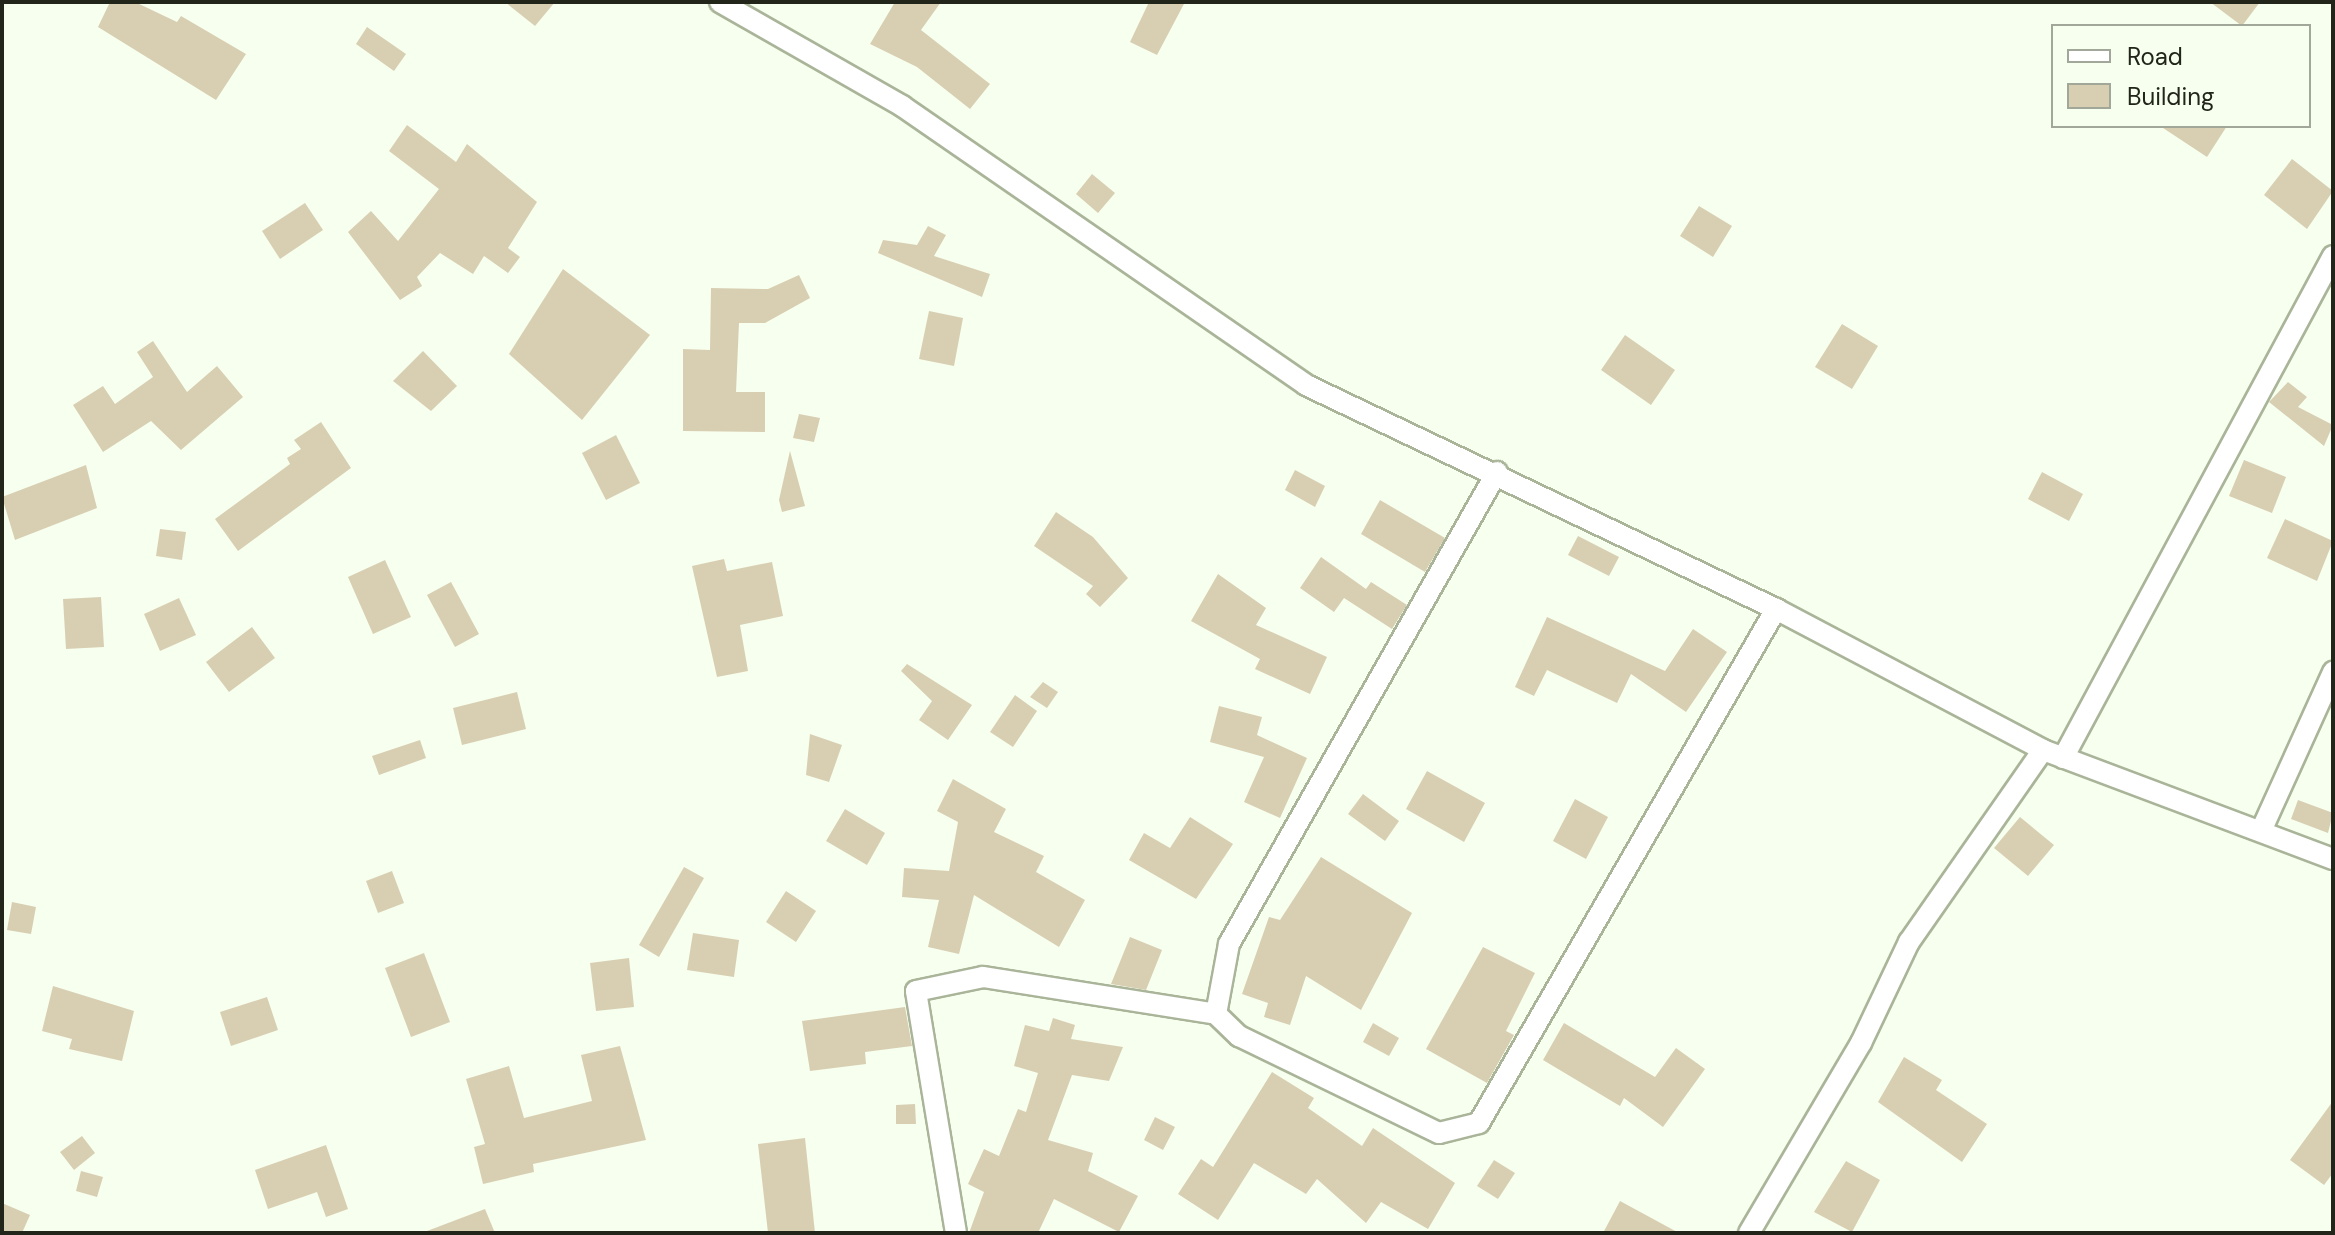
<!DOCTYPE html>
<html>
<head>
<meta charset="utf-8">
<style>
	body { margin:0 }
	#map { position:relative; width:2335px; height:1235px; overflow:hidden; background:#f7ffee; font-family:"DM Sans",sans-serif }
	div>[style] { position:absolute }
	.building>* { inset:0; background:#d8cfb3 }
	.roads { filter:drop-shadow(2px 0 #a9b499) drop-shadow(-2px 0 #a9b499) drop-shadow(0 2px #a9b499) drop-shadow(0 -2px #a9b499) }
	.minor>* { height:20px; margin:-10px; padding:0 10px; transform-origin:10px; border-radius:10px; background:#fff }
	span { translate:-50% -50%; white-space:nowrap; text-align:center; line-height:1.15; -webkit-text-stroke:8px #f7ffee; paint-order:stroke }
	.frame { position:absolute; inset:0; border:4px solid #21251a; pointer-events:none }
	.legend { position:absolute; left:2051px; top:24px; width:260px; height:104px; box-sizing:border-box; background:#f7ffee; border:2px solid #a1a899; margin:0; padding:10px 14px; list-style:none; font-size:24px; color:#21251a }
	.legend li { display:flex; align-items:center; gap:16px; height:40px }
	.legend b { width:40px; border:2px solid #a1a899 }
</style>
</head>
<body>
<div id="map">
	<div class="building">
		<div style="clip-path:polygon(110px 2px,135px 2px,177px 22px,181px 16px,246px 54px,216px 100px,98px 27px)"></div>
		<div style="clip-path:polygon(505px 2px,555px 2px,535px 26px)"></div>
		<div style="clip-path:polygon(895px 2px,941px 2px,921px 30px,990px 84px,970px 109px,917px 67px,870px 44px)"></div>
		<div style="clip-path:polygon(1149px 2px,1185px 2px,1157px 55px,1130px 42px)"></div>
		<div style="clip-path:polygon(2210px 2px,2260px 2px,2242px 26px)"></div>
		<div style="clip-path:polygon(367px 27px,406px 54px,394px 71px,356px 44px)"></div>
		<div style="clip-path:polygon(407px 125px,456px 162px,467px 144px,537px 202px,508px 248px,520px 257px,508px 273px,484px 256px,473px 274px,440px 253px,417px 277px,422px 286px,400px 300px,348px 232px,371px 211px,398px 241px,439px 189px,389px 151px)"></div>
		<div style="clip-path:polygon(2160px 126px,2227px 126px,2207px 157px)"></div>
		<div style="clip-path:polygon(2292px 159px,2333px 191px,2307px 229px,2264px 195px)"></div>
		<div style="clip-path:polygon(1092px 174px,1115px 193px,1098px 213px,1076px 194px)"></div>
		<div style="clip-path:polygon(305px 203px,323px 230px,280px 259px,262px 231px)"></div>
		<div style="clip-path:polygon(1699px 206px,1732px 226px,1713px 257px,1680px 236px)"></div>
		<div style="clip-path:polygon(928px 226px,946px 235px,934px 256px,990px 274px,982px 297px,878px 253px,883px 240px,917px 245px)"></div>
		<div style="clip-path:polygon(563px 269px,650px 335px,582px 420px,509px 354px)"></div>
		<div style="clip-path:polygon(799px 275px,810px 298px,765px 323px,739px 323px,736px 392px,765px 392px,765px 432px,683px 431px,683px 349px,710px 350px,711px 288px,768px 289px)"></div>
		<div style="clip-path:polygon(929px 311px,963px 318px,954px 366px,919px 359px)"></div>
		<div style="clip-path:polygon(1842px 324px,1878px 346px,1852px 389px,1815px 367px)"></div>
		<div style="clip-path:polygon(1625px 335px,1675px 370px,1651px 405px,1601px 370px)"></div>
		<div style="clip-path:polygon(153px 341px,187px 392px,217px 366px,243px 397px,181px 450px,151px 421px,103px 452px,73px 405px,103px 386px,115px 404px,153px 377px,137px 352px)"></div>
		<div style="clip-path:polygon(423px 351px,457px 386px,431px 411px,393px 381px)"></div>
		<div style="clip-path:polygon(2288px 382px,2307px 397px,2298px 407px,2333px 425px,2324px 446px,2269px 402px)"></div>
		<div style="clip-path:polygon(799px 414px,820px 418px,814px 442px,793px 438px)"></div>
		<div style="clip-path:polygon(321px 422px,351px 468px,238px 551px,215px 519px,290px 464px,287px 458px,301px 449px,294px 440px)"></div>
		<div style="clip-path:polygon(616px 435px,640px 483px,606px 500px,582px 453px)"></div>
		<div style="clip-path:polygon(790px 451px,805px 506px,782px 512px,779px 500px)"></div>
		<div style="clip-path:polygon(2244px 460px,2286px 477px,2272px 513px,2229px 496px)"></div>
		<div style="clip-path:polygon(86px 465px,97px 508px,15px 540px,2px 497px)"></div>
		<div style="clip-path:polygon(1295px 470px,1325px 486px,1315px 507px,1285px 490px)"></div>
		<div style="clip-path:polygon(2042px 472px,2083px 494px,2069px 521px,2028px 499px)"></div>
		<div style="clip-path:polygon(1380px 500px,1445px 538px,1425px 572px,1361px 534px)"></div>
		<div style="clip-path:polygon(1056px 512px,1093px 537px,1128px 578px,1100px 607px,1086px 594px,1093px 586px,1034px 546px)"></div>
		<div style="clip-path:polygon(2285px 519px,2333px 541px,2317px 581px,2267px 558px)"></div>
		<div style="clip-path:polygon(160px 529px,186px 532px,182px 560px,156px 556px)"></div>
		<div style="clip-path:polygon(1578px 536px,1619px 557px,1609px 576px,1568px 555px)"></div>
		<div style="clip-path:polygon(1321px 557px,1366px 589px,1371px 582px,1407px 605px,1392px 629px,1344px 598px,1334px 612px,1300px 588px)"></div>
		<div style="clip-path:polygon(724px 559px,727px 571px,772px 562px,783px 616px,740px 625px,748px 671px,717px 677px,692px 566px)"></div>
		<div style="clip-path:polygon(385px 560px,411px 617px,373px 634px,348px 577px)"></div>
		<div style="clip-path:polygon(1218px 574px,1266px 608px,1256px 625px,1327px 657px,1310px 694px,1255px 669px,1260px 659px,1191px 621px)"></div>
		<div style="clip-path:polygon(451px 582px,479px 634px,455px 647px,427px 595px)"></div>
		<div style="clip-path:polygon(101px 597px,104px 647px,66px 649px,63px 599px)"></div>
		<div style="clip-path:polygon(179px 598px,196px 635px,160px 651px,144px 614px)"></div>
		<div style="clip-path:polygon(1547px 617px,1665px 671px,1693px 629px,1727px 652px,1686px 712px,1631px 674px,1617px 703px,1547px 670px,1534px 696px,1515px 687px)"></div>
		<div style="clip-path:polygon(252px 627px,275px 658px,229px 692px,206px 662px)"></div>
		<div style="clip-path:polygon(907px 664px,972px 705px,948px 740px,919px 720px,932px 701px,901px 671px)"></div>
		<div style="clip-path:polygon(1043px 682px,1058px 692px,1047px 708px,1030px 697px)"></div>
		<div style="clip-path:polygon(517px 692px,526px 729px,462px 745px,453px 708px)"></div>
		<div style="clip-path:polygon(1015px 695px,1037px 711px,1013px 747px,990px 732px)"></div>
		<div style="clip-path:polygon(1219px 706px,1262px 717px,1257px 735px,1307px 758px,1280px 818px,1244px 802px,1264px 757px,1210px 742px)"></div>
		<div style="clip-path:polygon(810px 734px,842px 745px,829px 782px,806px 775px)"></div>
		<div style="clip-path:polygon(420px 740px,426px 758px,379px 775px,372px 756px)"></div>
		<div style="clip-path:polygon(1427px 771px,1485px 803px,1464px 842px,1406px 809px)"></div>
		<div style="clip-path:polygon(953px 779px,1006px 809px,994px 832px,1044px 856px,1036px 872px,1085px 900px,1059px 947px,974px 895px,959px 954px,928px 947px,939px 900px,902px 897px,904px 868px,949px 871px,958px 822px,937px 811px)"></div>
		<div style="clip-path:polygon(1363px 794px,1399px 821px,1385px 841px,1348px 814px)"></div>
		<div style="clip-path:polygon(1575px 799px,1608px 817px,1586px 859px,1553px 841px)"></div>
		<div style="clip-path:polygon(2298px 800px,2333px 813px,2328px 833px,2291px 819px)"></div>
		<div style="clip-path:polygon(845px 809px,885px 833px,867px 865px,826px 841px)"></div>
		<div style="clip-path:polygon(1190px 817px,1233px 844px,1196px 899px,1129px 860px,1144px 833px,1170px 848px)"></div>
		<div style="clip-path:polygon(2020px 817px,2054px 845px,2028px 876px,1994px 848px)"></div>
		<div style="clip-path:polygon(1321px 857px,1412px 913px,1361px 1010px,1306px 976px,1290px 1025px,1264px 1017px,1268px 1003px,1242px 994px,1269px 917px,1280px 920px)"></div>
		<div style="clip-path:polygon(684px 867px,704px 878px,659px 957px,639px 945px)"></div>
		<div style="clip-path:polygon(392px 871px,404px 903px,378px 913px,366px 881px)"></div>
		<div style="clip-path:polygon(786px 891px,816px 911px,796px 942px,766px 922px)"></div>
		<div style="clip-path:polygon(12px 902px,36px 907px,31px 934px,7px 930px)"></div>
		<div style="clip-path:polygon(693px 933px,739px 940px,734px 977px,687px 970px)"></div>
		<div style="clip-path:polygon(1130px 937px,1162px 950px,1146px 990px,1111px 984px)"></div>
		<div style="clip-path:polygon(1483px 947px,1535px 973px,1506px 1031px,1514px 1035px,1487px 1083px,1426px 1049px)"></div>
		<div style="clip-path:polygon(424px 953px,450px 1022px,411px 1037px,385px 968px)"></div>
		<div style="clip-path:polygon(629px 958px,634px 1007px,596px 1011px,590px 963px)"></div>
		<div style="clip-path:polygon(53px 986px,134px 1011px,122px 1061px,69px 1049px,72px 1039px,42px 1031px)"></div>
		<div style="clip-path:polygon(267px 997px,278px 1030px,231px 1046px,220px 1012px)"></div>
		<div style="clip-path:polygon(905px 1007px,912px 1046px,865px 1052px,866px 1064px,810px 1071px,802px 1021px)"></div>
		<div style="clip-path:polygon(1053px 1018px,1075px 1025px,1071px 1039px,1123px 1047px,1109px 1081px,1072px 1075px,1048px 1140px,1093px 1153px,1088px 1171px,1138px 1196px,1119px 1232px,1054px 1199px,1038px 1233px,969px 1233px,984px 1192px,968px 1184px,984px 1149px,999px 1156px,1018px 1109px,1026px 1112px,1038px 1073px,1014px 1066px,1025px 1025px,1049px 1031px)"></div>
		<div style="clip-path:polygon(1373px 1023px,1399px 1038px,1389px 1056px,1363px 1042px)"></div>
		<div style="clip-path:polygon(1564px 1023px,1655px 1077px,1676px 1048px,1705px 1069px,1663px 1127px,1624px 1098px,1620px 1106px,1543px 1060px)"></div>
		<div style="clip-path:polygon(620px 1046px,646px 1140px,533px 1164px,534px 1172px,483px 1184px,474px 1147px,485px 1144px,466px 1079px,509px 1066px,524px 1118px,592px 1101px,581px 1055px)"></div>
		<div style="clip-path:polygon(1904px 1057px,1942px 1080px,1936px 1090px,1987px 1124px,1962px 1162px,1878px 1102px)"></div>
		<div style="clip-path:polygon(1272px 1072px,1314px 1098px,1308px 1108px,1362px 1146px,1373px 1128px,1455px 1183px,1428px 1229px,1381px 1202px,1366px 1223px,1317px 1179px,1306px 1194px,1254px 1163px,1218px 1220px,1178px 1194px,1201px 1159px,1213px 1167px)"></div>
		<div style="clip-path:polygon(2333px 1101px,2333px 1173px,2324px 1185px,2290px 1160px)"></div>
		<div style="clip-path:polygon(915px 1104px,916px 1124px,896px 1124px,896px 1105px)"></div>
		<div style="clip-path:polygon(1155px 1117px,1175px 1127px,1163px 1150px,1144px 1140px)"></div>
		<div style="clip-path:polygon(82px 1136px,95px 1153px,74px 1170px,60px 1152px)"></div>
		<div style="clip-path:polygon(805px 1138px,815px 1233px,768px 1233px,758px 1144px)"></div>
		<div style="clip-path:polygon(326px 1145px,348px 1209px,326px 1217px,317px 1192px,268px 1209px,255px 1170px)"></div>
		<div style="clip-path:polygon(1494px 1160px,1515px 1173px,1498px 1199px,1477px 1186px)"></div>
		<div style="clip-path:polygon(1846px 1161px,1880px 1180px,1852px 1232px,1814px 1212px)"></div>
		<div style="clip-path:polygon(81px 1171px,103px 1177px,97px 1197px,76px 1191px)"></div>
		<div style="clip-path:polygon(1620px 1201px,1679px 1233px,1603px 1233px)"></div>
		<div style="clip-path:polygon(2px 1203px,30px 1215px,22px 1233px,2px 1233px)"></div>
		<div style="clip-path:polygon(485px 1209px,495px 1233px,427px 1233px,427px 1231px)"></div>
	</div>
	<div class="roads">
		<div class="minor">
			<div style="left:720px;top:2px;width:210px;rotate:29.7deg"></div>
			<div style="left:902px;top:106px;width:491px;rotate:34.6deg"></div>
			<div style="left:1306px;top:385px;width:521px;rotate:25.48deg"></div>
			<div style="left:1776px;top:609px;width:302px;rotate:27.8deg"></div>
			<div style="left:2043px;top:750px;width:310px;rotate:20.6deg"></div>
			<div style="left:1497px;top:472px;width:543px;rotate:119.59deg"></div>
			<div style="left:1229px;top:944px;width:71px;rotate:100.5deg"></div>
			<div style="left:1216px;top:1014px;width:32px;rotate:44deg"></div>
			<div style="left:1239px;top:1036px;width:222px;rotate:25.9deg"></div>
			<div style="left:1439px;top:1133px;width:41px;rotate:-14deg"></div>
			<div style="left:1479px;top:1123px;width:594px;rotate:-59.98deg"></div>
			<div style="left:2063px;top:758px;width:570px;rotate:-61.73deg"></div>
			<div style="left:2261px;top:831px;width:175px;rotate:-65.6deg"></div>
			<div style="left:956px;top:1233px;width:245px;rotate:-99.4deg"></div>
			<div style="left:916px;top:991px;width:68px;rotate:-11.8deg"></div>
			<div style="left:983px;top:977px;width:236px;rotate:9deg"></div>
			<div style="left:1749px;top:1233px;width:221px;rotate:-59.5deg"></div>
			<div style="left:1861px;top:1043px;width:112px;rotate:-64.6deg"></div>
			<div style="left:1909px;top:942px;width:234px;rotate:-55.1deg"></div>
		</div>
	</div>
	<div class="frame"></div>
	<ul class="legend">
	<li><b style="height:10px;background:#fff"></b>Road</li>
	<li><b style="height:22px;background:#d8cfb3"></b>Building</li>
	</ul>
</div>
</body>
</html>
